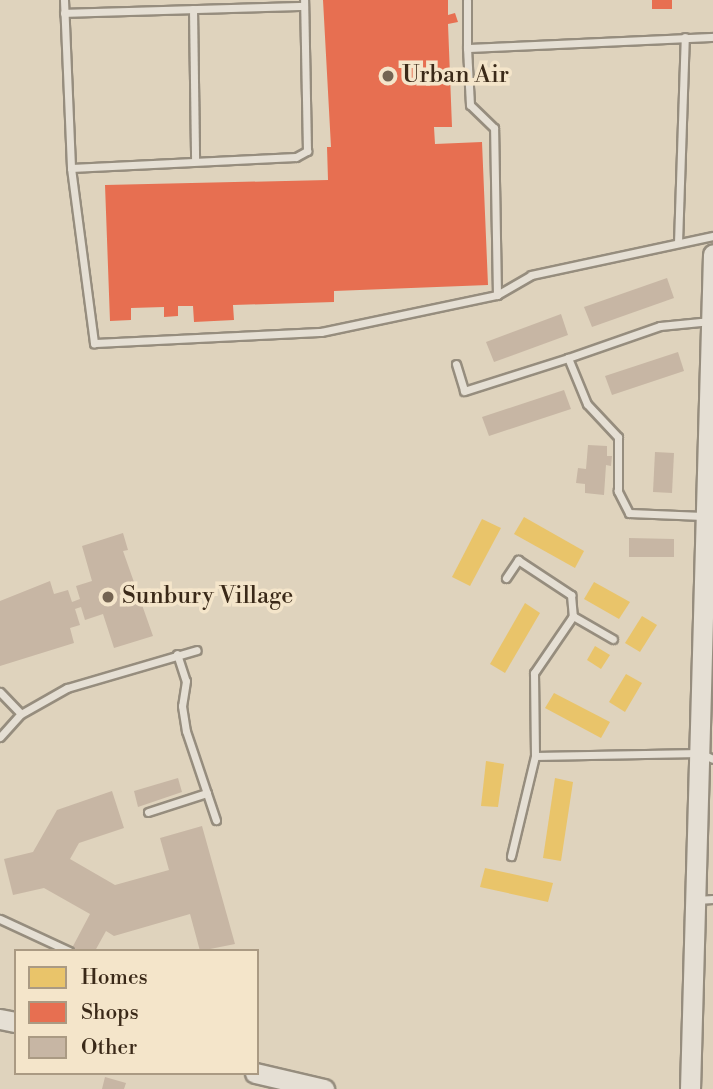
<!DOCTYPE html>
<html>
<head>
<meta charset="utf-8">
<style>
	body { margin:0 }
	#map { position:relative; width:713px; height:1089px; overflow:hidden; background:#dfd3bd; font-family:"Libre Bodoni",serif }
	div>[style] { position:absolute }
	.homes>* { inset:0; background:#e9c46a }
	.shops>* { inset:0; background:#e76f51 }
	.building>* { inset:0; background:#c7b6a4 }
	.roads { filter:drop-shadow(2px 0 #968d7e) drop-shadow(-2px 0 #968d7e) drop-shadow(0 2px #968d7e) drop-shadow(0 -2px #968d7e) }
	.lane>* { height:7px; margin:-3.5px; padding:0 3.5px; transform-origin:3.5px; border-radius:3.5px; background:#e5dfd4 }
	.secondary>* { height:19px; margin:-9.5px; padding:0 9.5px; transform-origin:9.5px; border-radius:9.5px; background:#e5dfd4 }
	.dots>* { width:19px; height:19px; translate:-50% -50%; box-sizing:border-box; border:4px solid #f4e5ca; border-radius:50% }
	span { translate:-50% -50%; white-space:nowrap; text-align:center; line-height:1.15; -webkit-text-stroke:7px #f4e5ca; paint-order:stroke }
	.poi-label { font-size:24px; color:#3a2918 }
	.left { translate:0 -50%; text-align:left }
	.legend { position:absolute; left:14px; top:949px; width:245px; height:126px; box-sizing:border-box; background:#f4e5ca; border:2px solid #aa9a83; margin:0; padding:9px 12px; list-style:none; font-size:21px; color:#3a2918 }
	.legend li { display:flex; align-items:center; gap:14px; height:35px }
	.legend b { width:35px; border:2px solid #aa9a83 }
</style>
</head>
<body>
<div id="map">
	<div class="homes">
		<div style="clip-path:polygon(524px 517px,584px 551px,575px 568px,514px 534px)"></div>
		<div style="clip-path:polygon(482px 519px,501px 528px,470px 586px,452px 577px)"></div>
		<div style="clip-path:polygon(594px 582px,630px 602px,619px 619px,584px 599px)"></div>
		<div style="clip-path:polygon(525px 603px,540px 613px,505px 673px,490px 664px)"></div>
		<div style="clip-path:polygon(642px 616px,657px 625px,640px 652px,625px 643px)"></div>
		<div style="clip-path:polygon(595px 646px,610px 655px,601px 669px,587px 660px)"></div>
		<div style="clip-path:polygon(626px 674px,642px 683px,625px 712px,609px 702px)"></div>
		<div style="clip-path:polygon(554px 693px,610px 722px,601px 738px,545px 708px)"></div>
		<div style="clip-path:polygon(486px 761px,504px 764px,498px 807px,481px 806px)"></div>
		<div style="clip-path:polygon(555px 778px,573px 782px,561px 861px,543px 858px)"></div>
		<div style="clip-path:polygon(485px 868px,553px 883px,548px 902px,480px 887px)"></div>
	</div>
	<div class="shops">
		<div style="clip-path:polygon(323px 0,448px 0,448px 15px,455px 13px,458px 22px,448px 24px,452px 127px,434px 127px,435px 144px,482px 142px,488px 285px,334px 291px,334px 302px,233px 305px,234px 320px,194px 322px,193px 306px,178px 306px,178px 316px,164px 317px,164px 307px,131px 308px,131px 320px,110px 321px,105px 185px,328px 180px,327px 147px,331px 147px)"></div>
		<div style="clip-path:polygon(652px 0,672px 0,672px 9px,652px 9px)"></div>
	</div>
	<div class="building">
		<div style="clip-path:polygon(667px 278px,674px 298px,592px 327px,584px 307px)"></div>
		<div style="clip-path:polygon(561px 314px,568px 335px,494px 362px,486px 342px)"></div>
		<div style="clip-path:polygon(678px 352px,684px 371px,612px 395px,605px 376px)"></div>
		<div style="clip-path:polygon(564px 390px,571px 409px,489px 436px,482px 417px)"></div>
		<div style="clip-path:polygon(588px 445px,607px 446px,607px 456px,612px 456px,611px 466px,606px 465px,604px 495px,585px 493px,585px 484px,576px 483px,578px 468px,586px 469px)"></div>
		<div style="clip-path:polygon(655px 452px,674px 453px,672px 493px,653px 492px)"></div>
		<div style="clip-path:polygon(123px 533px,128px 550px,123px 551px,153px 636px,114px 648px,103px 614px,85px 620px,81px 607px,75px 609px,80px 625px,70px 628px,74px 643px,0 666px,0 601px,50px 581px,54px 594px,68px 590px,72px 602px,80px 599px,76px 586px,92px 581px,82px 546px)"></div>
		<div style="clip-path:polygon(629px 538px,674px 539px,674px 557px,629px 557px)"></div>
		<div style="clip-path:polygon(178px 778px,182px 792px,138px 807px,134px 791px)"></div>
		<div style="clip-path:polygon(112px 791px,124px 828px,79px 843px,70px 859px,115px 885px,169px 870px,160px 838px,202px 826px,235px 944px,200px 951px,190px 914px,114px 936px,106px 931px,95px 951px,77px 951px,72px 948px,90px 914px,44px 888px,13px 895px,4px 859px,33px 852px,57px 810px)"></div>
		<div style="clip-path:polygon(105px 1077px,126px 1083px,124px 1089px,102px 1089px)"></div>
	</div>
	<div class="roads">
		<div class="lane">
			<div style="left:64px;top:0;width:168px;rotate:87.6deg"></div>
			<div style="left:71px;top:168px;width:177px;rotate:82.5deg"></div>
			<div style="left:94px;top:343px;width:227px;rotate:-2.8deg"></div>
			<div style="left:321px;top:332px;width:180px;rotate:-11.9deg"></div>
			<div style="left:497px;top:295px;width:39px;rotate:-30deg"></div>
			<div style="left:531px;top:275px;width:186px;rotate:-12.1deg"></div>
			<div style="left:467px;top:0;width:48px;rotate:90deg"></div>
			<div style="left:193px;top:9px;width:151px;rotate:89.2deg"></div>
			<div style="left:64px;top:13px;width:240px;rotate:-1.7deg"></div>
			<div style="left:71px;top:168px;width:225px;rotate:-2.8deg"></div>
			<div style="left:296px;top:157px;width:13px;rotate:-29deg"></div>
			<div style="left:307px;top:151px;width:151px;rotate:-91.1deg"></div>
			<div style="left:678px;top:243px;width:206px;rotate:-88.1deg"></div>
			<div style="left:497px;top:295px;width:167px;rotate:-91deg"></div>
			<div style="left:494px;top:128px;width:33px;rotate:-136deg"></div>
			<div style="left:470px;top:105px;width:57px;rotate:-93deg"></div>
			<div style="left:467px;top:48px;width:246px;rotate:-2.6deg"></div>
			<div style="left:456px;top:364px;width:28px;rotate:73deg"></div>
			<div style="left:464px;top:391px;width:109px;rotate:-17.6deg"></div>
			<div style="left:703px;top:516px;width:74px;rotate:-177.7deg"></div>
			<div style="left:629px;top:513px;width:25px;rotate:-117deg"></div>
			<div style="left:618px;top:491px;width:54px;rotate:-90deg"></div>
			<div style="left:618px;top:437px;width:45px;rotate:-133.2deg"></div>
			<div style="left:587px;top:404px;width:50px;rotate:-112.4deg"></div>
			<div style="left:568px;top:358px;width:97px;rotate:-19.2deg"></div>
			<div style="left:660px;top:326px;width:51px;rotate:-5.6deg"></div>
			<div style="left:506px;top:578px;width:22px;rotate:-56deg"></div>
			<div style="left:518px;top:560px;width:64px;rotate:33.4deg"></div>
			<div style="left:571px;top:595px;width:21px;rotate:85deg"></div>
			<div style="left:573px;top:616px;width:69px;rotate:124.4deg"></div>
			<div style="left:534px;top:673px;width:83px;rotate:89.3deg"></div>
			<div style="left:535px;top:756px;width:103px;rotate:103.5deg"></div>
			<div style="left:573px;top:616px;width:46px;rotate:29.9deg"></div>
			<div style="left:177px;top:654px;width:28px;rotate:72deg"></div>
			<div style="left:186px;top:681px;width:25px;rotate:99deg"></div>
			<div style="left:182px;top:706px;width:25px;rotate:81deg"></div>
			<div style="left:186px;top:731px;width:94px;rotate:71.4deg"></div>
			<div style="left:0;top:692px;width:30px;rotate:46deg"></div>
			<div style="left:0;top:737px;width:31px;rotate:-48deg"></div>
			<div style="left:21px;top:714px;width:53px;rotate:-29.5deg"></div>
			<div style="left:67px;top:688px;width:135px;rotate:-16.3deg"></div>
			<div style="left:535px;top:756px;width:165px;rotate:-1deg"></div>
			<div style="left:700px;top:753px;width:14px;rotate:25deg"></div>
			<div style="left:148px;top:812px;width:62px;rotate:-17.9deg"></div>
			<div style="left:696px;top:900px;width:17px;rotate:-3deg"></div>
			<div style="left:0;top:919px;width:76px;rotate:24.9deg"></div>
		</div>
		<div class="secondary">
			<div style="left:0;top:1019px;width:16px;rotate:11deg"></div>
			<div style="left:255px;top:1073px;width:71px;rotate:13.1deg"></div>
			<div style="left:690px;top:1089px;width:835px;rotate:-88.42deg"></div>
		</div>
	</div>
	<div class="dots">
		<div style="left:388px;top:76px;background:#746452"></div>
		<div style="left:108px;top:597px;background:#746452"></div>
	</div>
	<div class="poi-label">
		<span class="left" style="left:402px;top:76px">Urban Air</span>
		<span class="left" style="left:122px;top:597px">Sunbury Village</span>
	</div>
	<ul class="legend">
	<li><b style="height:19px;background:#e9c46a"></b>Homes</li>
	<li><b style="height:19px;background:#e76f51"></b>Shops</li>
	<li><b style="height:19px;background:#c7b6a4"></b>Other</li>
	</ul>
</div>
</body>
</html>
